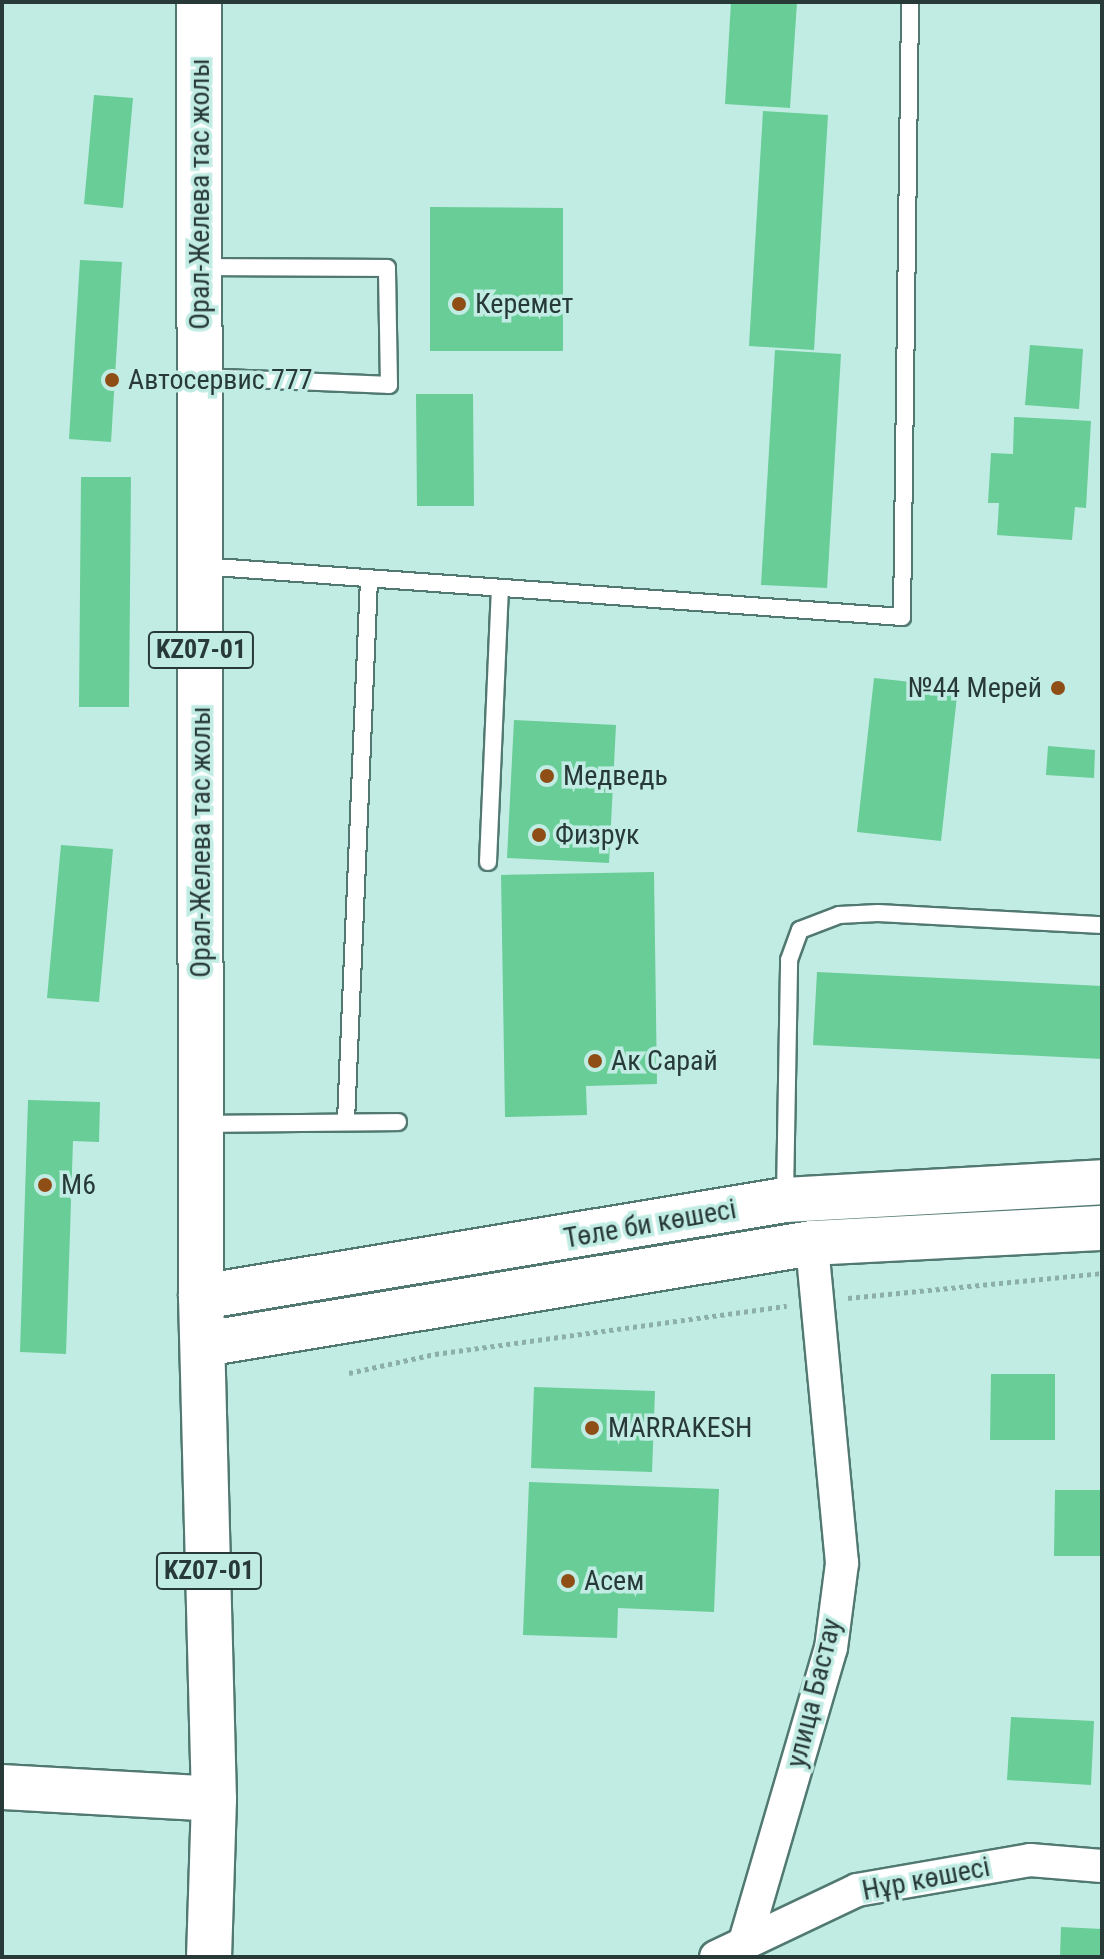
<!DOCTYPE html>
<html>
<head>
<meta charset="utf-8">
<style>
	body { margin:0 }
	#map { position:relative; width:1104px; height:1959px; overflow:hidden; background:#c1ece4; font-family:"Roboto Condensed",sans-serif }
	div>[style] { position:absolute }
	.green>* { inset:0; background:#a2d07e }
	.building>* { inset:0; background:#68cd96 }
	.path>* { height:5px; margin-top:-2.5px; transform-origin:0; background:repeating-linear-gradient(90deg,#8cafa9 0 4px,transparent 0 8px) }
	.roads { filter:drop-shadow(2px 0 #517972) drop-shadow(-2px 0 #517972) drop-shadow(0 2px #517972) drop-shadow(0 -2px #517972) }
	.service>* { height:16px; margin:-8px; padding:0 8px; transform-origin:8px; border-radius:8px; background:#fff }
	.minor>* { height:32px; margin:-16px; padding:0 16px; transform-origin:16px; border-radius:16px; background:#fff }
	.secondary>* { height:44px; margin:-22px; padding:0 22px; transform-origin:22px; border-radius:22px; background:#fff }
	.primary>* { height:44px; margin:-22px; padding:0 22px; transform-origin:22px; border-radius:22px; background:#fff }
	.dots>* { width:22px; height:22px; translate:-50% -50%; box-sizing:border-box; border:4px solid #c1ece4; border-radius:50% }
	span { translate:-50% -50%; white-space:nowrap; text-align:center; line-height:1.15; -webkit-text-stroke:7px #c1ece4; paint-order:stroke }
	.shield-label span { padding:2px 6px; background:#c1ece4; border:2px solid; border-radius:6px; -webkit-text-stroke-width:0 }
	.shield-label { font-size:26px; color:#283a37; font-weight:700 }
	.street-label { font-size:28px; color:#283a37 }
	.poi-label { font-size:28px; color:#283a37 }
	.left { translate:0 -50%; text-align:left }
	.right { translate:-100% -50%; text-align:right }
	.frame { position:absolute; inset:0; border:4px solid #283a37; pointer-events:none }
</style>
</head>
<body>
<div id="map">
	<div class="green">
		<div style="clip-path:polygon(1102px 1200px,1102px 1208px,572px 1263px,571px 1255px,809px 1217px)"></div>
	</div>
	<div class="building">
		<div style="clip-path:polygon(731px 2px,797px 2px,790px 108px,725px 104px)"></div>
		<div style="clip-path:polygon(94px 95px,133px 98px,123px 208px,84px 204px)"></div>
		<div style="clip-path:polygon(763px 111px,828px 115px,814px 350px,749px 346px)"></div>
		<div style="clip-path:polygon(430px 207px,563px 208px,563px 351px,430px 351px)"></div>
		<div style="clip-path:polygon(80px 260px,122px 262px,111px 442px,69px 439px)"></div>
		<div style="clip-path:polygon(1030px 345px,1083px 349px,1079px 409px,1025px 405px)"></div>
		<div style="clip-path:polygon(775px 350px,841px 354px,827px 588px,761px 585px)"></div>
		<div style="clip-path:polygon(416px 394px,473px 394px,474px 506px,417px 506px)"></div>
		<div style="clip-path:polygon(1014px 417px,1091px 421px,1086px 508px,1075px 507px,1072px 540px,997px 535px,999px 503px,988px 503px,991px 453px,1013px 454px)"></div>
		<div style="clip-path:polygon(81px 477px,131px 477px,129px 707px,79px 707px)"></div>
		<div style="clip-path:polygon(874px 678px,958px 687px,941px 841px,857px 832px)"></div>
		<div style="clip-path:polygon(514px 720px,616px 725px,609px 863px,507px 858px)"></div>
		<div style="clip-path:polygon(1048px 746px,1095px 750px,1094px 778px,1046px 775px)"></div>
		<div style="clip-path:polygon(61px 845px,113px 849px,99px 1002px,47px 998px)"></div>
		<div style="clip-path:polygon(654px 872px,657px 1084px,586px 1086px,587px 1115px,505px 1117px,501px 875px)"></div>
		<div style="clip-path:polygon(817px 972px,1102px 986px,1102px 1059px,813px 1045px)"></div>
		<div style="clip-path:polygon(28px 1100px,100px 1102px,99px 1142px,73px 1141px,66px 1354px,20px 1352px)"></div>
		<div style="clip-path:polygon(991px 1374px,1055px 1374px,1055px 1440px,990px 1440px)"></div>
		<div style="clip-path:polygon(534px 1387px,655px 1391px,652px 1472px,531px 1468px)"></div>
		<div style="clip-path:polygon(529px 1482px,719px 1489px,714px 1612px,618px 1608px,617px 1638px,523px 1635px)"></div>
		<div style="clip-path:polygon(1055px 1490px,1102px 1490px,1102px 1556px,1054px 1556px)"></div>
		<div style="clip-path:polygon(1011px 1717px,1094px 1721px,1091px 1785px,1007px 1780px)"></div>
		<div style="clip-path:polygon(1061px 1927px,1102px 1929px,1102px 1957px,1060px 1957px)"></div>
	</div>
	<div class="path">
		<div style="left:848px;top:1298px;width:255px;rotate:-5.6deg"></div>
		<div style="left:349px;top:1373px;width:88px;rotate:-12.5deg"></div>
		<div style="left:435px;top:1354px;width:355px;rotate:-7.8deg"></div>
	</div>
	<div class="roads">
		<div class="service">
			<div style="left:202px;top:377px;width:187px;rotate:2.4deg"></div>
			<div style="left:389px;top:385px;width:117px;rotate:-91deg"></div>
			<div style="left:387px;top:268px;width:185px;rotate:-179.7deg"></div>
			<div style="left:201px;top:566px;width:703px;rotate:4.16deg"></div>
			<div style="left:902px;top:617px;width:615px;rotate:-89.25deg"></div>
			<div style="left:488px;top:862px;width:274px;rotate:-87.5deg"></div>
			<div style="left:346px;top:1121px;width:541px;rotate:-87.57deg"></div>
			<div style="left:204px;top:1124px;width:194px;rotate:-0.6deg"></div>
			<div style="left:785px;top:1196px;width:236px;rotate:-89deg"></div>
			<div style="left:789px;top:960px;width:32px;rotate:-70deg"></div>
			<div style="left:800px;top:930px;width:42px;rotate:-21deg"></div>
			<div style="left:839px;top:915px;width:39px;rotate:-3deg"></div>
			<div style="left:878px;top:913px;width:224px;rotate:3.1deg"></div>
		</div>
		<div class="minor">
			<div style="left:744px;top:1945px;width:309px;rotate:-73.7deg"></div>
			<div style="left:831px;top:1648px;width:86px;rotate:-82.6deg"></div>
			<div style="left:842px;top:1563px;width:321px;rotate:-95.4deg"></div>
			<div style="left:716px;top:1957px;width:156px;rotate:-25.4deg"></div>
			<div style="left:857px;top:1890px;width:176px;rotate:-9.8deg"></div>
			<div style="left:1030px;top:1860px;width:72px;rotate:4.8deg"></div>
		</div>
		<div class="secondary">
			<div style="left:201px;top:1297px;width:592px;rotate:-9.43deg"></div>
			<div style="left:785px;top:1200px;width:318px;rotate:-3.2deg"></div>
			<div style="left:204px;top:1344px;width:616px;rotate:-9.43deg"></div>
			<div style="left:812px;top:1243px;width:290px;rotate:-3deg"></div>
			<div style="left:2px;top:1787px;width:212px;rotate:3.2deg"></div>
		</div>
		<div class="primary">
			<div style="left:199px;top:2px;width:1295px;rotate:89.91deg"></div>
			<div style="left:201px;top:1297px;width:502px;rotate:88.52deg"></div>
			<div style="left:214px;top:1799px;width:158px;rotate:91.8deg"></div>
		</div>
	</div>
	<div class="dots">
		<div style="left:459px;top:304px;background:#8e4e16"></div>
		<div style="left:112px;top:380px;background:#8e4e16"></div>
		<div style="left:1058px;top:688px;background:#8e4e16"></div>
		<div style="left:547px;top:776px;background:#8e4e16"></div>
		<div style="left:539px;top:835px;background:#8e4e16"></div>
		<div style="left:595px;top:1061px;background:#8e4e16"></div>
		<div style="left:45px;top:1185px;background:#8e4e16"></div>
		<div style="left:592px;top:1428px;background:#8e4e16"></div>
		<div style="left:568px;top:1581px;background:#8e4e16"></div>
	</div>
	<div class="shield-label">
		<span style="left:201px;top:650px">KZ07-01</span>
		<span style="left:209px;top:1571px">KZ07-01</span>
	</div>
	<div class="street-label">
		<span style="left:200px;top:194px;rotate:-90deg">Орал-Желева тас жолы</span>
		<span style="left:201px;top:842px;rotate:-90deg">Орал-Желева тас жолы</span>
		<span style="left:650px;top:1224px;rotate:-10deg">Төле би көшесі</span>
		<span style="left:814px;top:1693px;rotate:-76deg">улица Бастау</span>
		<span style="left:926px;top:1879px;rotate:-11deg">Нұр көшесі</span>
	</div>
	<div class="poi-label">
		<span class="left" style="left:475px;top:304px">Керемет</span>
		<span class="left" style="left:128px;top:380px">Автосервис 777</span>
		<span class="right" style="left:1042px;top:688px">№44 Мерей</span>
		<span class="left" style="left:563px;top:776px">Медведь</span>
		<span class="left" style="left:555px;top:835px">Физрук</span>
		<span class="left" style="left:611px;top:1061px">Ак Сарай</span>
		<span class="left" style="left:61px;top:1185px">М6</span>
		<span class="left" style="left:608px;top:1428px">MARRAKESH</span>
		<span class="left" style="left:584px;top:1581px">Асем</span>
	</div>
	<div class="frame"></div>
</div>
</body>
</html>
